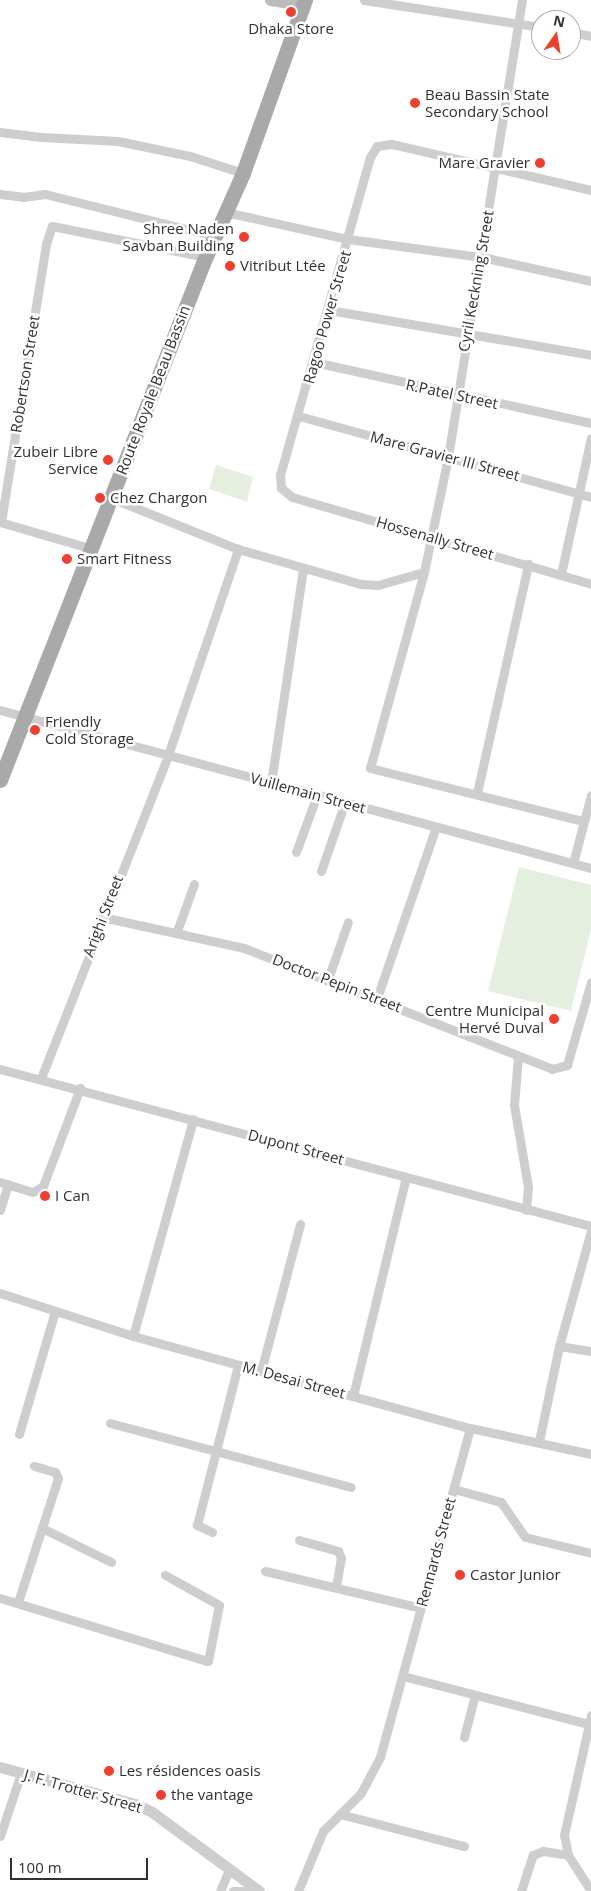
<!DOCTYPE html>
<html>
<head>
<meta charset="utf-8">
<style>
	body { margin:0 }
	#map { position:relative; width:591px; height:1891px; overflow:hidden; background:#fff; font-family:"Open Sans",sans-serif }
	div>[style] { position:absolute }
	.green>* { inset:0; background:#e5efdf }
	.minor>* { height:9px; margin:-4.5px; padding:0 4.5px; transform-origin:4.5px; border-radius:4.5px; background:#cecece }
	.tertiary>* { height:11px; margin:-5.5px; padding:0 5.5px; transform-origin:5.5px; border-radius:5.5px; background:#cecece }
	.secondary>* { height:12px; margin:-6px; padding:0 6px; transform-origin:6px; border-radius:6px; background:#bbb }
	.primary>* { height:15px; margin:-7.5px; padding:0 7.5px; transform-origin:7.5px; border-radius:7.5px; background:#a9a9a9 }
	.dots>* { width:14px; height:14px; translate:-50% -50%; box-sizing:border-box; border:2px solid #fff; border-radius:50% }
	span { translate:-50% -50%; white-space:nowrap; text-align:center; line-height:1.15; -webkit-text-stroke:5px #fff; paint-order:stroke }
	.poi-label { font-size:15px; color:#313131 }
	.left { translate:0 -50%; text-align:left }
	.right { translate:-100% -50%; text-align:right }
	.street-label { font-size:15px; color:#313131 }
	.north { position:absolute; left:531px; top:10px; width:50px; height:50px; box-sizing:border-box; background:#fff; border:1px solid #adadad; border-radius:50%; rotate:13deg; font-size:14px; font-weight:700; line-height:20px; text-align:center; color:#313131 }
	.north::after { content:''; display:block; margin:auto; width:18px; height:22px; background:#f23e2a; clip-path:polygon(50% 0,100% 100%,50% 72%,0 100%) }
	.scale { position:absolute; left:10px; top:1858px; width:138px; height:22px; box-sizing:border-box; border:2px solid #313131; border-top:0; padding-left:6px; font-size:15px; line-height:18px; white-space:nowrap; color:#313131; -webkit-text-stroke:4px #fff; paint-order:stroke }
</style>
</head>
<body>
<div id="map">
	<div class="green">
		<div style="clip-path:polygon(216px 465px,253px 477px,247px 502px,209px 489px)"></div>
		<div style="clip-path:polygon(519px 867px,591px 885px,591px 930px,571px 1011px,488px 991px)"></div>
	</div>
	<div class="minor">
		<div style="left:364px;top:0;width:179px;rotate:8.7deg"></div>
		<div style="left:522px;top:0;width:463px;rotate:99.2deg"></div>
		<div style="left:448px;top:457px;width:117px;rotate:101.8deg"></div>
		<div style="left:424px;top:572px;width:203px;rotate:105.4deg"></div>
		<div style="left:370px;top:768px;width:219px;rotate:14deg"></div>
		<div style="left:571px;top:32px;width:20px;rotate:11deg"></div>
		<div style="left:0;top:132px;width:41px;rotate:7deg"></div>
		<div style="left:41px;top:137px;width:77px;rotate:3deg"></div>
		<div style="left:118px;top:141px;width:74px;rotate:11.8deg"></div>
		<div style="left:190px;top:156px;width:56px;rotate:17.8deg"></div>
		<div style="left:591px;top:190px;width:205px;rotate:-167deg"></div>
		<div style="left:391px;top:144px;width:14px;rotate:172deg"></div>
		<div style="left:377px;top:146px;width:13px;rotate:122deg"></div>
		<div style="left:370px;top:157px;width:330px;rotate:105.8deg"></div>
		<div style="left:280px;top:474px;width:14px;rotate:86deg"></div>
		<div style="left:281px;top:488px;width:14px;rotate:39deg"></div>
		<div style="left:292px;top:497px;width:311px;rotate:16.2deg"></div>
		<div style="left:0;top:194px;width:23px;rotate:7deg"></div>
		<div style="left:23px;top:197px;width:22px;rotate:-8deg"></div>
		<div style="left:45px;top:194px;width:175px;rotate:13.9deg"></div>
		<div style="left:225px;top:212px;width:126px;rotate:12.4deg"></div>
		<div style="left:348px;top:239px;width:135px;rotate:7.7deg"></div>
		<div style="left:482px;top:257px;width:112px;rotate:12.4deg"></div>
		<div style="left:329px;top:310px;width:266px;rotate:9.7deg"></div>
		<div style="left:314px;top:362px;width:284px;rotate:12.4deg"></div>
		<div style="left:299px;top:416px;width:303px;rotate:15.5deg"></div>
		<div style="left:111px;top:498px;width:137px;rotate:21.9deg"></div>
		<div style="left:238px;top:549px;width:128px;rotate:15.9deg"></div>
		<div style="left:361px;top:584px;width:17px;rotate:3deg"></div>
		<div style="left:378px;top:585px;width:48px;rotate:-15.8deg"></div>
		<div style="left:0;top:522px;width:97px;rotate:16.2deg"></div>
		<div style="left:1px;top:522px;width:282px;rotate:-80.8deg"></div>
		<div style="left:46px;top:244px;width:19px;rotate:-72deg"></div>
		<div style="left:52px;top:226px;width:157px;rotate:11.4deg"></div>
		<div style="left:561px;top:574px;width:139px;rotate:-77.6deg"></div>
		<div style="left:0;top:710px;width:612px;rotate:14.97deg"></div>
		<div style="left:271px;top:783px;width:217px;rotate:-81.5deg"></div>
		<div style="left:477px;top:793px;width:235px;rotate:-77.4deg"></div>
		<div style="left:296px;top:852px;width:61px;rotate:-69.8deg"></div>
		<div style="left:573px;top:863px;width:70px;rotate:-75.2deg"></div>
		<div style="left:321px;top:871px;width:73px;rotate:-70.8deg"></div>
		<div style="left:102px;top:917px;width:145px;rotate:12.3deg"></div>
		<div style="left:244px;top:948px;width:331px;rotate:21.4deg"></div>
		<div style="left:552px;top:1069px;width:16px;rotate:-15deg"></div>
		<div style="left:567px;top:1065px;width:86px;rotate:-73.9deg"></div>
		<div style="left:177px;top:931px;width:50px;rotate:-70.1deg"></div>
		<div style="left:328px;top:979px;width:60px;rotate:-70.7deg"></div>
		<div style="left:377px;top:998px;width:181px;rotate:-71deg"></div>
		<div style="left:518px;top:1057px;width:48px;rotate:94.8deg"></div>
		<div style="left:514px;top:1105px;width:83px;rotate:80.3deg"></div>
		<div style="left:528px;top:1187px;width:23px;rotate:95deg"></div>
		<div style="left:0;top:1069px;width:611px;rotate:14.88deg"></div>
		<div style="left:41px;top:1078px;width:347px;rotate:-68.5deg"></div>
		<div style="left:168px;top:755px;width:218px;rotate:-71.2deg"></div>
		<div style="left:0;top:1182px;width:34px;rotate:17deg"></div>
		<div style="left:33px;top:1192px;width:12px;rotate:-31deg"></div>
		<div style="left:43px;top:1186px;width:105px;rotate:-69.3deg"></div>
		<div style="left:0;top:1210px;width:27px;rotate:-73deg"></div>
		<div style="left:0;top:1293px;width:140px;rotate:17.9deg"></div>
		<div style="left:133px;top:1336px;width:349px;rotate:15.3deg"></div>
		<div style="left:470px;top:1428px;width:124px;rotate:12.1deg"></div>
		<div style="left:133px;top:1336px;width:225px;rotate:-74.5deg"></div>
		<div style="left:559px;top:1346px;width:119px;rotate:-74.5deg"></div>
		<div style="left:261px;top:1371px;width:152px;rotate:-75.1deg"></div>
		<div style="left:353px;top:1396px;width:225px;rotate:-76.4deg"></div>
		<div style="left:110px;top:1423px;width:249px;rotate:14.9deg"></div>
		<div style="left:19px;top:1434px;width:128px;rotate:-73.7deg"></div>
		<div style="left:539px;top:1441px;width:97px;rotate:-78.1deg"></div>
		<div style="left:559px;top:1346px;width:32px;rotate:9deg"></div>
		<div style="left:454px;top:1489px;width:49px;rotate:15.5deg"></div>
		<div style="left:501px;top:1502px;width:42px;rotate:55.6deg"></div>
		<div style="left:525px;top:1537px;width:68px;rotate:13.6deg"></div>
		<div style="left:42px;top:1528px;width:77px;rotate:26.2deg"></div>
		<div style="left:212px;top:1532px;width:17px;rotate:-155deg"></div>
		<div style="left:197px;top:1525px;width:165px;rotate:-75.6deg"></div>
		<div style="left:299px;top:1540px;width:41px;rotate:15.8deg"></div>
		<div style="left:338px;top:1551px;width:8px;rotate:67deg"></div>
		<div style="left:341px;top:1558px;width:29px;rotate:100deg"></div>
		<div style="left:265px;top:1571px;width:160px;rotate:13.3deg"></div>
		<div style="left:0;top:1598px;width:217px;rotate:16.9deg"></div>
		<div style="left:208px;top:1661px;width:57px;rotate:-78.9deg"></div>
		<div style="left:219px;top:1605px;width:62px;rotate:-150.9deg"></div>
		<div style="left:18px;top:1602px;width:130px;rotate:-72.1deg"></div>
		<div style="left:58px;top:1478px;width:7px;rotate:-117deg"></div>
		<div style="left:55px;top:1472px;width:22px;rotate:-164deg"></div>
		<div style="left:403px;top:1676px;width:192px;rotate:14.5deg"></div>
		<div style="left:464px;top:1737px;width:43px;rotate:-75.3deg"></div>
		<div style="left:340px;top:1814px;width:128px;rotate:14.5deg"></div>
		<div style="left:0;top:1836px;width:66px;rotate:-71.6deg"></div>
		<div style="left:220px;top:1891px;width:23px;rotate:-67deg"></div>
		<div style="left:233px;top:1891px;width:18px"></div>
		<div style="left:298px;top:1891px;width:65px;rotate:-67.4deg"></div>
		<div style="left:323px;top:1831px;width:54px;rotate:-45deg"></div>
		<div style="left:361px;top:1793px;width:41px;rotate:-62.2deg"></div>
		<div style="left:380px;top:1757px;width:341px;rotate:-74.7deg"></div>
		<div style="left:521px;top:1891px;width:38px;rotate:-72deg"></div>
		<div style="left:533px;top:1855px;width:11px;rotate:-22deg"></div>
		<div style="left:543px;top:1851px;width:25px;rotate:9deg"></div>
		<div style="left:591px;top:1891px;width:43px;rotate:-122.6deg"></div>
		<div style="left:568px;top:1855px;width:20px;rotate:-101deg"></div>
		<div style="left:564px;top:1835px;width:123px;rotate:-77.3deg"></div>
	</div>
	<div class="tertiary">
		<div style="left:0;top:1767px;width:140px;rotate:15.3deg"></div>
		<div style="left:135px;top:1804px;width:19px;rotate:25deg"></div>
		<div style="left:152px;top:1812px;width:133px;rotate:36.4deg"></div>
	</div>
	<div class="secondary">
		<div style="left:271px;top:0;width:32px;rotate:9deg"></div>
	</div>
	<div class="primary">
		<div style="left:0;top:780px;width:555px;rotate:-68.56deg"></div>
		<div style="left:203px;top:263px;width:98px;rotate:-66deg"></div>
		<div style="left:243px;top:173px;width:184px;rotate:-70.3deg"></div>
	</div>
	<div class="dots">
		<div style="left:291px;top:12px;background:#f23e2a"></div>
		<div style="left:415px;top:103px;background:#f23e2a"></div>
		<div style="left:540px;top:163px;background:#f23e2a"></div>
		<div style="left:244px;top:237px;background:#f23e2a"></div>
		<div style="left:230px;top:266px;background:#f23e2a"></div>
		<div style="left:108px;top:460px;background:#f23e2a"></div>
		<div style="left:100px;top:498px;background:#f23e2a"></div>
		<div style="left:67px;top:559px;background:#f23e2a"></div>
		<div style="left:35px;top:730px;background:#f23e2a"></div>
		<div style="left:554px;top:1019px;background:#f23e2a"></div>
		<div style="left:45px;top:1196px;background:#f23e2a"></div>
		<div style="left:460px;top:1575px;background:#f23e2a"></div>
		<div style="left:109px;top:1771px;background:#f23e2a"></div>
		<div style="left:161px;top:1795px;background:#f23e2a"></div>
	</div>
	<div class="poi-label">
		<span style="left:291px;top:29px">Dhaka Store</span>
		<span class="left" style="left:425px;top:103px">Beau Bassin State<br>Secondary School</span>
		<span class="right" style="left:530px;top:163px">Mare Gravier</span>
		<span class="right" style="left:234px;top:237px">Shree Naden<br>Savban Building</span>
		<span class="left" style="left:240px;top:266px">Vitribut Ltée</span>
		<span class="right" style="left:98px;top:460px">Zubeir Libre<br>Service</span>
		<span class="left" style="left:110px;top:498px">Chez Chargon</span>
		<span class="left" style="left:77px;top:559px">Smart Fitness</span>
		<span class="left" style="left:45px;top:730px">Friendly<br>Cold Storage</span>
		<span class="right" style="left:544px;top:1019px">Centre Municipal<br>Hervé Duval</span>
		<span class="left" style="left:55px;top:1196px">I Can</span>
		<span class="left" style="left:470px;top:1575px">Castor Junior</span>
		<span class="left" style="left:119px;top:1771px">Les résidences oasis</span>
		<span class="left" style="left:171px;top:1795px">the vantage</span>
	</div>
	<div class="street-label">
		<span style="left:476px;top:281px;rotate:-80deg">Cyril Keckning Street</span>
		<span style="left:327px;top:317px;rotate:-74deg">Ragoo Power Street</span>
		<span style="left:25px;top:374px;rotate:-81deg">Robertson Street</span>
		<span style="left:153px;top:390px;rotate:-69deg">Route Royale Beau Bassin</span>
		<span style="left:452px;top:394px;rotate:12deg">R.Patel Street</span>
		<span style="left:445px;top:456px;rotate:15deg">Mare Gravier III Street</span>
		<span style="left:435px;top:538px;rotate:16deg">Hossenally Street</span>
		<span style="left:308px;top:793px;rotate:15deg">Vuillemain Street</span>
		<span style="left:103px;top:916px;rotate:-69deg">Arighi Street</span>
		<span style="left:337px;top:983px;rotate:21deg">Doctor Pepin Street</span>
		<span style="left:296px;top:1147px;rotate:15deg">Dupont Street</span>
		<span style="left:294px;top:1380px;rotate:15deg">M. Desai Street</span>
		<span style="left:436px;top:1552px;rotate:-75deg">Rennards Street</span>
		<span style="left:83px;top:1791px;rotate:16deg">J. F. Trotter Street</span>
	</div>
	<div class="north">N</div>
	<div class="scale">100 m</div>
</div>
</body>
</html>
